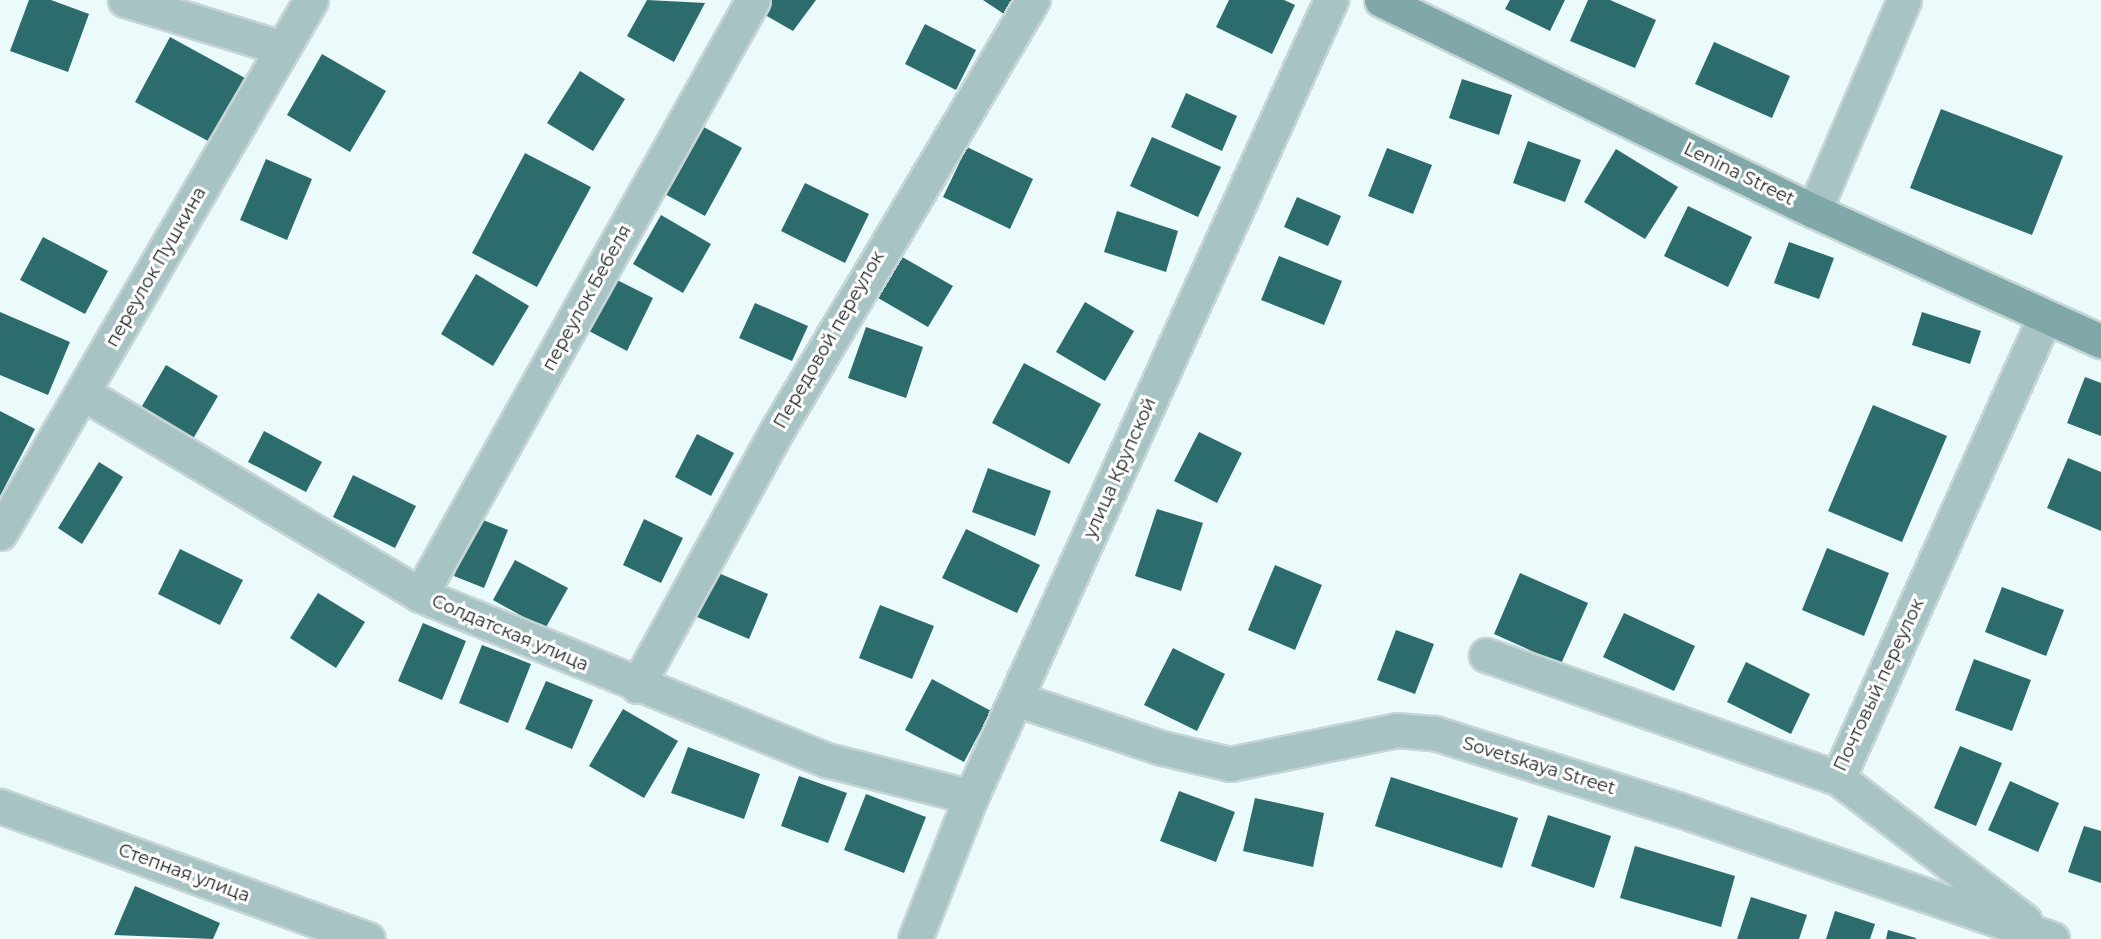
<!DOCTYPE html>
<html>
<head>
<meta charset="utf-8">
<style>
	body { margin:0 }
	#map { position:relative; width:2101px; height:939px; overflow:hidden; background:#ebfbfb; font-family:Montserrat,sans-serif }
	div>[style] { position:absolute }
	.building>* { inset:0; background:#2d6c6d }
	.roads { filter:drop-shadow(2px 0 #c6d5d5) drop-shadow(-2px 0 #c6d5d5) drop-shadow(0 2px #c6d5d5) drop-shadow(0 -2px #c6d5d5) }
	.minor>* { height:33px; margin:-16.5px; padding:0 16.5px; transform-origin:16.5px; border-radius:16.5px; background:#a8c3c3 }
	.tertiary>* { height:33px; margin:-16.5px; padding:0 16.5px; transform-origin:16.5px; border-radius:16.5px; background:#a8c3c3 }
	.secondary>* { height:33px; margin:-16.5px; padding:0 16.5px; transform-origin:16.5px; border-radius:16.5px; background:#80a8a9 }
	span { translate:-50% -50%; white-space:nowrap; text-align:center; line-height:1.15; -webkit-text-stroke:6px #fff; paint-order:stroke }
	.street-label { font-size:18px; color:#202626 }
</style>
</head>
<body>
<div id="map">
	<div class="building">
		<div style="clip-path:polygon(29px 0,51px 0,89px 14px,68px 72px,10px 51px)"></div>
		<div style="clip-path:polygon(647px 0,705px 3px,674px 62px,627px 36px)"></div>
		<div style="clip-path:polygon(767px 0,816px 0,793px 31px,760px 12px)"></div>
		<div style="clip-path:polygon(983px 0,1014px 0,1004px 14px)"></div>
		<div style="clip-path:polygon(1229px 0,1284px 0,1295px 5px,1272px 54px,1216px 27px)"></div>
		<div style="clip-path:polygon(1510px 0,1565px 0,1550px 31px,1505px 9px)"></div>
		<div style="clip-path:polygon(1588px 0,1610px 0,1656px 20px,1635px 68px,1570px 41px)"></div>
		<div style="clip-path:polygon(925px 24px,976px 50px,956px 90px,905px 64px)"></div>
		<div style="clip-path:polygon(170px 37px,245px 78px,210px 142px,135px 102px)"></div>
		<div style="clip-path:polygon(1714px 42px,1790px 76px,1772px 118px,1695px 84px)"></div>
		<div style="clip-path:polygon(322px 54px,386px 91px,350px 152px,287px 115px)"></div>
		<div style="clip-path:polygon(580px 71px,625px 99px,593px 151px,547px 123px)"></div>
		<div style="clip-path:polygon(1462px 79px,1512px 95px,1499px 135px,1449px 118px)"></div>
		<div style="clip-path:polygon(1186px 93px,1237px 116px,1222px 151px,1171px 127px)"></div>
		<div style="clip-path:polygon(1941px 109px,2063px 156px,2032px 235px,1910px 188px)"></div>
		<div style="clip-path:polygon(700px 125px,742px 148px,705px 216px,663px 193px)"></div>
		<div style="clip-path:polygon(1152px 137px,1221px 167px,1198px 217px,1130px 186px)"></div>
		<div style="clip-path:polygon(1528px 141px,1581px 160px,1565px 202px,1513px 183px)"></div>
		<div style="clip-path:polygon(967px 147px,1033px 179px,1010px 229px,943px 197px)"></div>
		<div style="clip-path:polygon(1387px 148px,1432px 165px,1413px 214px,1368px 196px)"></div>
		<div style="clip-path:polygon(1616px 149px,1678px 187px,1645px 239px,1584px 202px)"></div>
		<div style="clip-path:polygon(525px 153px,591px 187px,537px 287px,472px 253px)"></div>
		<div style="clip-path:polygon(266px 159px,312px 179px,287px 240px,240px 220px)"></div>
		<div style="clip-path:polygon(805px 183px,869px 214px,845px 263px,781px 231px)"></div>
		<div style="clip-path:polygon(1297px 197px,1341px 216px,1328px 246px,1284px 227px)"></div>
		<div style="clip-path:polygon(1688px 206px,1752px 237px,1728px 287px,1664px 256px)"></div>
		<div style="clip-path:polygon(1117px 211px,1178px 231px,1166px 272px,1104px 252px)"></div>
		<div style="clip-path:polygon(661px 215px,711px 244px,683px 293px,633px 264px)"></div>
		<div style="clip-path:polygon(43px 237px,108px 271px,85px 314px,20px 280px)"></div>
		<div style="clip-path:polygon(1789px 242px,1834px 258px,1819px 299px,1774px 283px)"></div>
		<div style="clip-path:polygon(897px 254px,953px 286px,928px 327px,873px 295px)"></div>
		<div style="clip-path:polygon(1279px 256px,1342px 281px,1324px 325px,1261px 300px)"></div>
		<div style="clip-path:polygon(476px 274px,529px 306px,493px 366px,441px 334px)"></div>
		<div style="clip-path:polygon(613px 278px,653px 298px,627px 351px,587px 330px)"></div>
		<div style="clip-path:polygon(1085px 302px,1134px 331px,1105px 381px,1056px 352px)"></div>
		<div style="clip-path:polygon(755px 303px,808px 326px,792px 361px,739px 338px)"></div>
		<div style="clip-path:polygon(0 312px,70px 342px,48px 395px,0 375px)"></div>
		<div style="clip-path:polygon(1922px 312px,1981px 331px,1970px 364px,1912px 345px)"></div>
		<div style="clip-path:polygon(866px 327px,923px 347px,906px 398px,848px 378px)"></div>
		<div style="clip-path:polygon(1024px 363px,1101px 404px,1069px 464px,992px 423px)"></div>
		<div style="clip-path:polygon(166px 365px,218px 396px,190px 444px,138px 413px)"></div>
		<div style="clip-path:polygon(2085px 377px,2101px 383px,2101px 436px,2067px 423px)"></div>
		<div style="clip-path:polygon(1873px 405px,1947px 436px,1902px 542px,1828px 511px)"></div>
		<div style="clip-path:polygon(0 411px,35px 429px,0 496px)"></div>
		<div style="clip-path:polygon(264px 431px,322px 462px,306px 492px,248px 462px)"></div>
		<div style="clip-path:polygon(1199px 432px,1242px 453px,1217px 503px,1174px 481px)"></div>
		<div style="clip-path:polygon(697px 434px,734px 453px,711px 496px,675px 477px)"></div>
		<div style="clip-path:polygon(2068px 458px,2101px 472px,2101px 531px,2047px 508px)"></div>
		<div style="clip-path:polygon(99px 462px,123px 477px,82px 544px,58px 528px)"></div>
		<div style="clip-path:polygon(988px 468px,1051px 491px,1035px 536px,972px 512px)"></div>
		<div style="clip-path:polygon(353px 475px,416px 506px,395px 548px,333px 517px)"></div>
		<div style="clip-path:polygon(1157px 509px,1203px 523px,1181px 591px,1135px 576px)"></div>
		<div style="clip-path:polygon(478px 518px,508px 530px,484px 588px,454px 576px)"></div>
		<div style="clip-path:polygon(644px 519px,683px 538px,661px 583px,623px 565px)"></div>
		<div style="clip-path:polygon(966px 529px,1040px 565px,1017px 613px,942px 578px)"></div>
		<div style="clip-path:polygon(1827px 548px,1889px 573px,1864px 636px,1802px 610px)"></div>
		<div style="clip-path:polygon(180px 549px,243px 580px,220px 625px,158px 594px)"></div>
		<div style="clip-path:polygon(515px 560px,568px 588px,545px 629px,493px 600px)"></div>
		<div style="clip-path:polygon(1275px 565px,1322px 585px,1295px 650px,1248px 630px)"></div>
		<div style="clip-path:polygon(716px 572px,768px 594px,749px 639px,697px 617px)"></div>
		<div style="clip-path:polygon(1520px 573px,1588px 603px,1561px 664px,1494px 634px)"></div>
		<div style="clip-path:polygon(2002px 587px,2064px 610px,2046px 656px,1985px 632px)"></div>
		<div style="clip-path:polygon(318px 593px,365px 622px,336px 668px,290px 638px)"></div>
		<div style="clip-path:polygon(880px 605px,934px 626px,912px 679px,859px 658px)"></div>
		<div style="clip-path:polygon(1624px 613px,1695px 646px,1674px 691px,1603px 657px)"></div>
		<div style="clip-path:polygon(423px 623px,466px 641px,442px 700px,398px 681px)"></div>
		<div style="clip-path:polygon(1396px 630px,1434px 644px,1415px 694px,1377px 680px)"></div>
		<div style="clip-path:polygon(482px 645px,531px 664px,508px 723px,459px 703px)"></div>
		<div style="clip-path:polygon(1173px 648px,1225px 674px,1197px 731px,1144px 705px)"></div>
		<div style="clip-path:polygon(1974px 659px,2031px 680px,2012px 731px,1955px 710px)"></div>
		<div style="clip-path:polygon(1746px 662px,1810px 694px,1791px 734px,1727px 702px)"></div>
		<div style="clip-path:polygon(932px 679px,991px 711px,964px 762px,905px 730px)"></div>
		<div style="clip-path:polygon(546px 681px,593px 700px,572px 749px,525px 729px)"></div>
		<div style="clip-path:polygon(623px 709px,678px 741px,644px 798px,589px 766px)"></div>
		<div style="clip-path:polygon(1960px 746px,2002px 763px,1976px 826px,1934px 808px)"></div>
		<div style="clip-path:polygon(688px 747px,760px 774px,744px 819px,671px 793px)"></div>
		<div style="clip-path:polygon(799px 776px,847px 793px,828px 843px,781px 826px)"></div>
		<div style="clip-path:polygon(1391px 777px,1518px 818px,1502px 868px,1375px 826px)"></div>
		<div style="clip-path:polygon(2010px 781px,2059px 803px,2038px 852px,1988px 830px)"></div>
		<div style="clip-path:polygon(1179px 791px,1235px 812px,1216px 862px,1160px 841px)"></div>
		<div style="clip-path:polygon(866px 794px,926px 817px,904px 873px,844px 850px)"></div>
		<div style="clip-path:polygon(1255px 798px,1324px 813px,1313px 867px,1243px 851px)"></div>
		<div style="clip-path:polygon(1548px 815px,1611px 836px,1594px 888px,1531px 866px)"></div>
		<div style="clip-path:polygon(2084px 826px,2101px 831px,2101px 883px,2068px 872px)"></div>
		<div style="clip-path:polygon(1635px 846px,1735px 876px,1721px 927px,1620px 898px)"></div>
		<div style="clip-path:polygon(135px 886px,220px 923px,213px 939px,114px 935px)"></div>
		<div style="clip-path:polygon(1751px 897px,1807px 915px,1799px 939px,1737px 939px)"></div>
		<div style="clip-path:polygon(1835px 911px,1875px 924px,1870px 939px,1826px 939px)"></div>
		<div style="clip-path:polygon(1888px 930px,1916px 938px,1916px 939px,1886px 939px)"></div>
	</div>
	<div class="roads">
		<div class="minor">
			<div style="left:125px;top:0;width:164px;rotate:17deg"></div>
			<div style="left:83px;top:393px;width:393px;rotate:30.9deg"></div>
			<div style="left:420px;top:595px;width:439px;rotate:22.1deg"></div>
			<div style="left:827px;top:760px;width:149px;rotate:14.4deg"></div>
			<div style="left:0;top:533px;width:617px;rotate:-59.74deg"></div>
			<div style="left:420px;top:595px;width:682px;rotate:-60.77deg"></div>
			<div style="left:1486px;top:655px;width:373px;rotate:19.3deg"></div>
			<div style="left:1838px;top:778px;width:503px;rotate:-65.83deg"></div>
			<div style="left:637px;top:686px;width:295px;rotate:-61.3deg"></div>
			<div style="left:779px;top:427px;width:497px;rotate:-59.3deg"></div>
			<div style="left:1016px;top:699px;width:154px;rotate:18.6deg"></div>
			<div style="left:1162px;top:748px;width:70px;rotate:13.2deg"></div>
			<div style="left:1230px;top:764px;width:170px;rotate:-11.5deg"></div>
			<div style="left:1397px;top:730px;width:37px;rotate:5deg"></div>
			<div style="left:1434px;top:733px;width:255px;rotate:17.4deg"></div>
			<div style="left:1677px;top:809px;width:397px;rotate:19.1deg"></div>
			<div style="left:1838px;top:778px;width:235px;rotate:37.4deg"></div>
			<div style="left:0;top:806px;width:391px;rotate:19.9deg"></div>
			<div style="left:915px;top:939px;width:153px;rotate:-68.5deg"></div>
			<div style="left:971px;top:797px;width:875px;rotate:-65.69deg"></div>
		</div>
		<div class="tertiary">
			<div style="left:1814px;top:211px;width:229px;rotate:-66.9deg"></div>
		</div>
		<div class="secondary">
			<div style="left:1381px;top:0;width:482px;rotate:26deg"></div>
			<div style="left:1814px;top:211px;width:315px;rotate:24.4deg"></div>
		</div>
	</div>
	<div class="street-label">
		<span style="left:1739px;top:174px;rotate:26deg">Lenina Street</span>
		<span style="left:156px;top:267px;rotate:-60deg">переулок Пушкина</span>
		<span style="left:587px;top:298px;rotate:-61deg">переулок Бебеля</span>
		<span style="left:829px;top:340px;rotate:-60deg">Передовой переулок</span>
		<span style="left:1120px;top:468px;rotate:-66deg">улица Крупской</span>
		<span style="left:510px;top:633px;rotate:23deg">Солдатская улица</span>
		<span style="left:1879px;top:685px;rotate:-65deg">Почтовый переулок</span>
		<span style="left:1539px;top:766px;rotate:17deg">Sovetskaya Street</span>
		<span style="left:184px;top:873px;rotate:20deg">Степная улица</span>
	</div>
</div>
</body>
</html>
